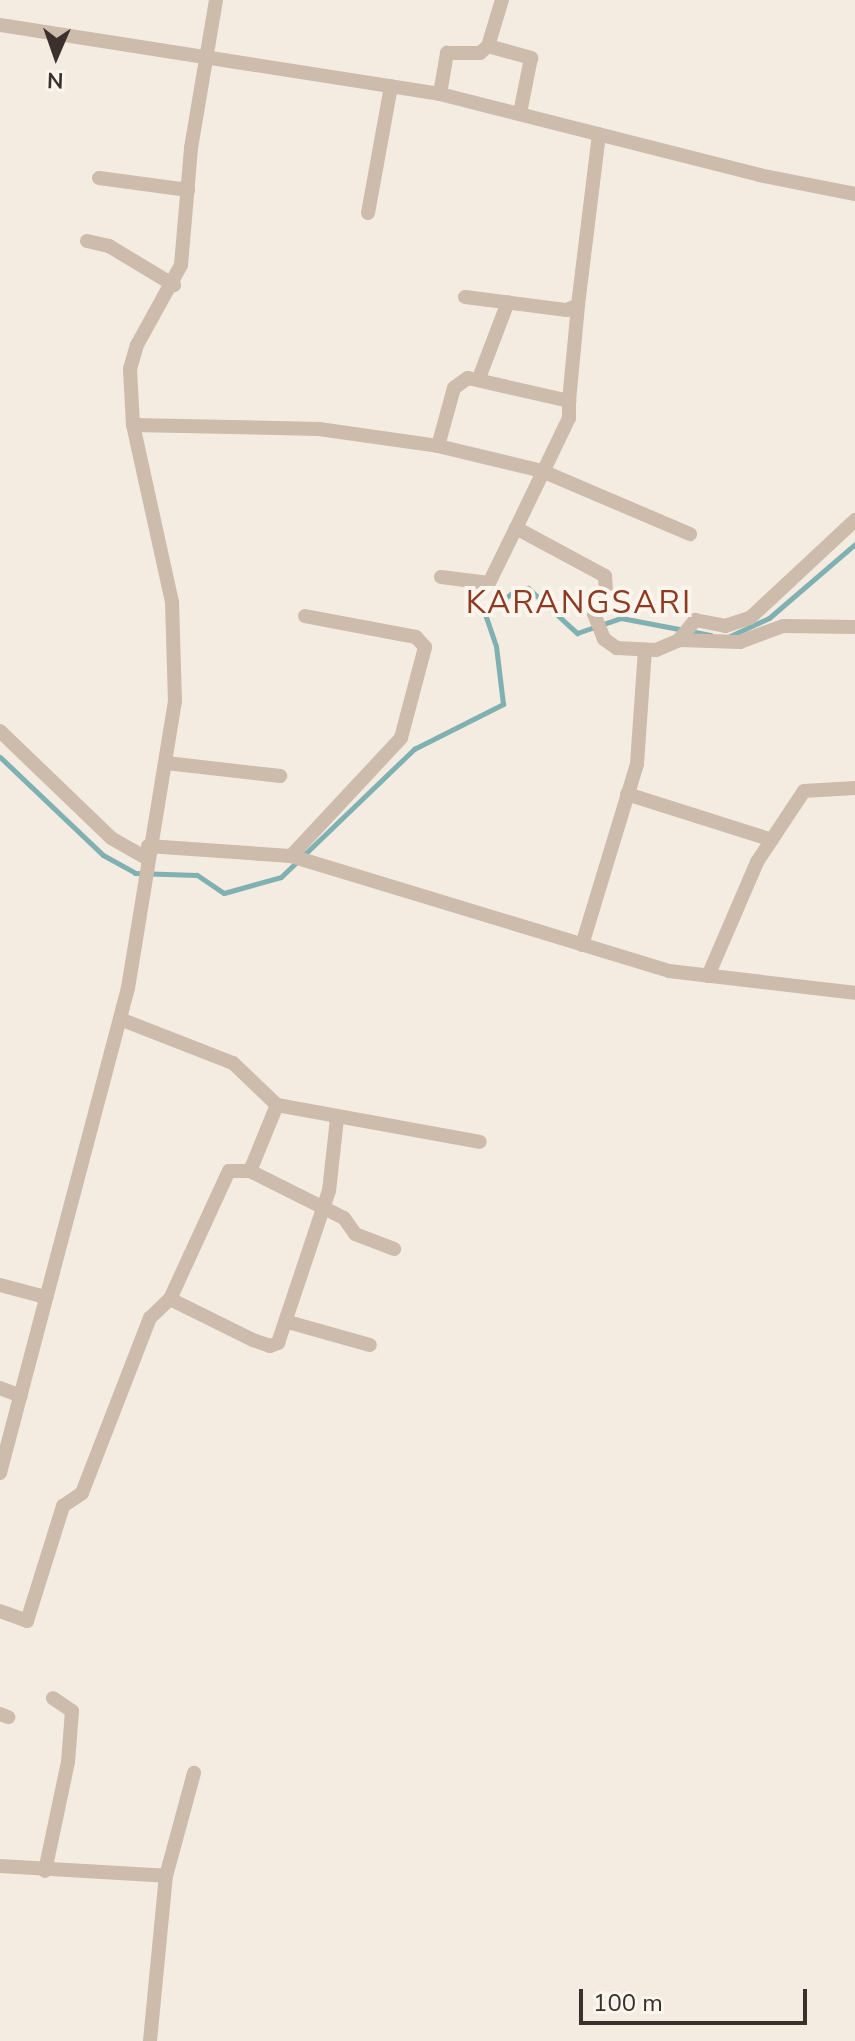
<!DOCTYPE html>
<html>
<head>
<meta charset="utf-8">
<style>
	body { margin:0 }
	#map { position:relative; width:855px; height:2041px; overflow:hidden; background:#f4ebe1; font-family:"Nunito Sans",sans-serif }
	div>[style] { position:absolute }
	.stream>* { height:5px; margin:-2.5px; padding:0 2.5px; transform-origin:2.5px; border-radius:2.5px; background:#7fb0b2 }
	.street>* { height:14px; margin:-7px; padding:0 7px; transform-origin:7px; border-radius:7px; background:#cdbbac }
	span { translate:-50% -50%; white-space:nowrap; text-align:center; line-height:1.15; -webkit-text-stroke:8px #fbf5ee; paint-order:stroke }
	.quarter-label { font-size:32px; color:#8c3b22; letter-spacing:2px }
	.north { position:absolute; left:16px; top:16px; width:80px; height:80px; -webkit-text-stroke:6px #fbf5ee; paint-order:stroke; rotate:182deg; font-size:22px; font-weight:700; line-height:32px; text-align:center; color:#3b302b }
	.north::after { content:''; display:block; margin:auto; width:28px; height:36px; background:#3b302b; clip-path:polygon(50% 0,100% 100%,50% 72%,0 100%) }
	.scale { position:absolute; left:579px; top:1989px; width:228px; height:36px; box-sizing:border-box; border:4px solid #3b302b; border-top:0; padding-left:10px; font-size:24px; line-height:28px; white-space:nowrap; color:#3b302b; -webkit-text-stroke:6px #fbf5ee; paint-order:stroke }
</style>
</head>
<body>
<div id="map">
	<div class="stream">
		<div style="left:728px;top:637px;width:45px;rotate:-24.9deg"></div>
		<div style="left:769px;top:618px;width:113px;rotate:-40.7deg"></div>
		<div style="left:0;top:757px;width:142px;rotate:43.6deg"></div>
		<div style="left:103px;top:855px;width:37px;rotate:29deg"></div>
		<div style="left:135px;top:873px;width:62px;rotate:1.8deg"></div>
		<div style="left:197px;top:875px;width:32px;rotate:34deg"></div>
		<div style="left:224px;top:893px;width:59px;rotate:-15.7deg"></div>
		<div style="left:281px;top:877px;width:185px;rotate:-43.9deg"></div>
		<div style="left:414px;top:749px;width:100px;rotate:-26.8deg"></div>
		<div style="left:503px;top:704px;width:58px;rotate:-96.9deg"></div>
		<div style="left:496px;top:646px;width:34px;rotate:-109deg"></div>
		<div style="left:485px;top:614px;width:37px;rotate:-38deg"></div>
		<div style="left:514px;top:591px;width:14px;rotate:-12deg"></div>
		<div style="left:528px;top:588px;width:67px;rotate:42.6deg"></div>
		<div style="left:577px;top:633px;width:46px;rotate:-18.8deg"></div>
		<div style="left:621px;top:618px;width:91px;rotate:10.8deg"></div>
	</div>
	<div class="street">
		<div style="left:0;top:25px;width:445px;rotate:8.9deg"></div>
		<div style="left:440px;top:94px;width:329px;rotate:14.2deg"></div>
		<div style="left:759px;top:175px;width:98px;rotate:11.2deg"></div>
		<div style="left:488px;top:46px;width:45px;rotate:15.6deg"></div>
		<div style="left:531px;top:58px;width:56px;rotate:101.3deg"></div>
		<div style="left:440px;top:94px;width:42px;rotate:-80.3deg"></div>
		<div style="left:447px;top:53px;width:33px"></div>
		<div style="left:480px;top:53px;width:11px;rotate:-41deg"></div>
		<div style="left:488px;top:46px;width:48px;rotate:-73.1deg"></div>
		<div style="left:99px;top:178px;width:90px;rotate:7.7deg"></div>
		<div style="left:368px;top:213px;width:129px;rotate:-79.7deg"></div>
		<div style="left:87px;top:241px;width:23px;rotate:13deg"></div>
		<div style="left:109px;top:246px;width:76px;rotate:31deg"></div>
		<div style="left:465px;top:297px;width:103px;rotate:7.3deg"></div>
		<div style="left:567px;top:310px;width:12px;rotate:-24deg"></div>
		<div style="left:578px;top:305px;width:172px;rotate:-83deg"></div>
		<div style="left:479px;top:378px;width:81px;rotate:-69.1deg"></div>
		<div style="left:569px;top:401px;width:96px;rotate:-84.6deg"></div>
		<div style="left:133px;top:425px;width:186px;rotate:1.2deg"></div>
		<div style="left:319px;top:429px;width:120px;rotate:8.1deg"></div>
		<div style="left:438px;top:446px;width:107px;rotate:13.5deg"></div>
		<div style="left:542px;top:471px;width:161px;rotate:23.1deg"></div>
		<div style="left:438px;top:446px;width:60px;rotate:-74.6deg"></div>
		<div style="left:454px;top:388px;width:17px;rotate:-36deg"></div>
		<div style="left:468px;top:378px;width:104px;rotate:12.8deg"></div>
		<div style="left:569px;top:401px;width:17px;rotate:90deg"></div>
		<div style="left:569px;top:418px;width:122px;rotate:115.7deg"></div>
		<div style="left:441px;top:577px;width:48px;rotate:7.1deg"></div>
		<div style="left:489px;top:583px;width:61px;rotate:-63.9deg"></div>
		<div style="left:516px;top:528px;width:101px;rotate:28.3deg"></div>
		<div style="left:605px;top:576px;width:16px;rotate:86deg"></div>
		<div style="left:606px;top:592px;width:25px;rotate:119deg"></div>
		<div style="left:594px;top:614px;width:27px;rotate:68deg"></div>
		<div style="left:604px;top:639px;width:16px;rotate:35deg"></div>
		<div style="left:617px;top:648px;width:39px;rotate:3deg"></div>
		<div style="left:656px;top:650px;width:25px;rotate:-23deg"></div>
		<div style="left:679px;top:640px;width:61px;rotate:1.9deg"></div>
		<div style="left:740px;top:642px;width:46px;rotate:-20.4deg"></div>
		<div style="left:783px;top:626px;width:72px;rotate:0.8deg"></div>
		<div style="left:679px;top:640px;width:26px;rotate:-51deg"></div>
		<div style="left:695px;top:620px;width:31px;rotate:11deg"></div>
		<div style="left:725px;top:626px;width:26px;rotate:-18deg"></div>
		<div style="left:750px;top:618px;width:144px;rotate:-43deg"></div>
		<div style="left:0;top:731px;width:154px;rotate:43.9deg"></div>
		<div style="left:111px;top:838px;width:43px;rotate:29.6deg"></div>
		<div style="left:166px;top:763px;width:115px;rotate:6.5deg"></div>
		<div style="left:627px;top:794px;width:152px;rotate:17.6deg"></div>
		<div style="left:148px;top:846px;width:143px;rotate:4deg"></div>
		<div style="left:291px;top:856px;width:395px;rotate:16.9deg"></div>
		<div style="left:669px;top:971px;width:187px;rotate:6.7deg"></div>
		<div style="left:291px;top:856px;width:161px;rotate:-47deg"></div>
		<div style="left:401px;top:738px;width:94px;rotate:-75.2deg"></div>
		<div style="left:425px;top:647px;width:13px;rotate:-132deg"></div>
		<div style="left:416px;top:637px;width:113px;rotate:-169.3deg"></div>
		<div style="left:582px;top:945px;width:189px;rotate:-73.1deg"></div>
		<div style="left:637px;top:764px;width:113px;rotate:-86deg"></div>
		<div style="left:708px;top:976px;width:124px;rotate:-66.7deg"></div>
		<div style="left:757px;top:862px;width:85px;rotate:-56.5deg"></div>
		<div style="left:804px;top:791px;width:51px;rotate:-3.4deg"></div>
		<div style="left:120px;top:1019px;width:121px;rotate:21.3deg"></div>
		<div style="left:233px;top:1063px;width:61px;rotate:43.7deg"></div>
		<div style="left:277px;top:1105px;width:206px;rotate:10.3deg"></div>
		<div style="left:250px;top:1171px;width:105px;rotate:26.6deg"></div>
		<div style="left:344px;top:1218px;width:19px;rotate:55deg"></div>
		<div style="left:355px;top:1234px;width:42px;rotate:21deg"></div>
		<div style="left:0;top:1285px;width:47px;rotate:14.9deg"></div>
		<div style="left:170px;top:1299px;width:93px;rotate:26.3deg"></div>
		<div style="left:253px;top:1340px;width:18px;rotate:19deg"></div>
		<div style="left:270px;top:1346px;width:9px;rotate:-21deg"></div>
		<div style="left:278px;top:1343px;width:160px;rotate:-71.5deg"></div>
		<div style="left:329px;top:1191px;width:72px;rotate:-83.7deg"></div>
		<div style="left:288px;top:1322px;width:85px;rotate:15.7deg"></div>
		<div style="left:0;top:1388px;width:22px;rotate:21deg"></div>
		<div style="left:0;top:1473px;width:502px;rotate:-75.22deg"></div>
		<div style="left:128px;top:988px;width:290px;rotate:-80.7deg"></div>
		<div style="left:175px;top:702px;width:100px;rotate:-91.7deg"></div>
		<div style="left:172px;top:602px;width:181px;rotate:-102.4deg"></div>
		<div style="left:133px;top:425px;width:56px;rotate:-93.1deg"></div>
		<div style="left:130px;top:369px;width:25px;rotate:-74deg"></div>
		<div style="left:137px;top:345px;width:91px;rotate:-61.2deg"></div>
		<div style="left:181px;top:265px;width:117px;rotate:-85.1deg"></div>
		<div style="left:191px;top:148px;width:150px;rotate:-80.4deg"></div>
		<div style="left:0;top:1611px;width:29px;rotate:20deg"></div>
		<div style="left:27px;top:1621px;width:121px;rotate:-72.6deg"></div>
		<div style="left:63px;top:1506px;width:23px;rotate:-34deg"></div>
		<div style="left:82px;top:1493px;width:188px;rotate:-68.8deg"></div>
		<div style="left:150px;top:1318px;width:28px;rotate:-44deg"></div>
		<div style="left:170px;top:1299px;width:141px;rotate:-65.3deg"></div>
		<div style="left:229px;top:1171px;width:21px"></div>
		<div style="left:250px;top:1171px;width:71px;rotate:-67.8deg"></div>
		<div style="left:0;top:1714px;width:9px;rotate:21deg"></div>
		<div style="left:0;top:1866px;width:166px;rotate:3.4deg"></div>
		<div style="left:45px;top:1871px;width:111px;rotate:-78.1deg"></div>
		<div style="left:68px;top:1762px;width:51px;rotate:-85.5deg"></div>
		<div style="left:72px;top:1711px;width:23px;rotate:-146deg"></div>
		<div style="left:150px;top:2041px;width:166px;rotate:-84.5deg"></div>
		<div style="left:166px;top:1876px;width:107px;rotate:-74.8deg"></div>
	</div>
	<div class="quarter-label">
		<span style="left:579px;top:603px">KARANGSARI</span>
	</div>
	<div class="north">N</div>
	<div class="scale">100 m</div>
</div>
</body>
</html>
